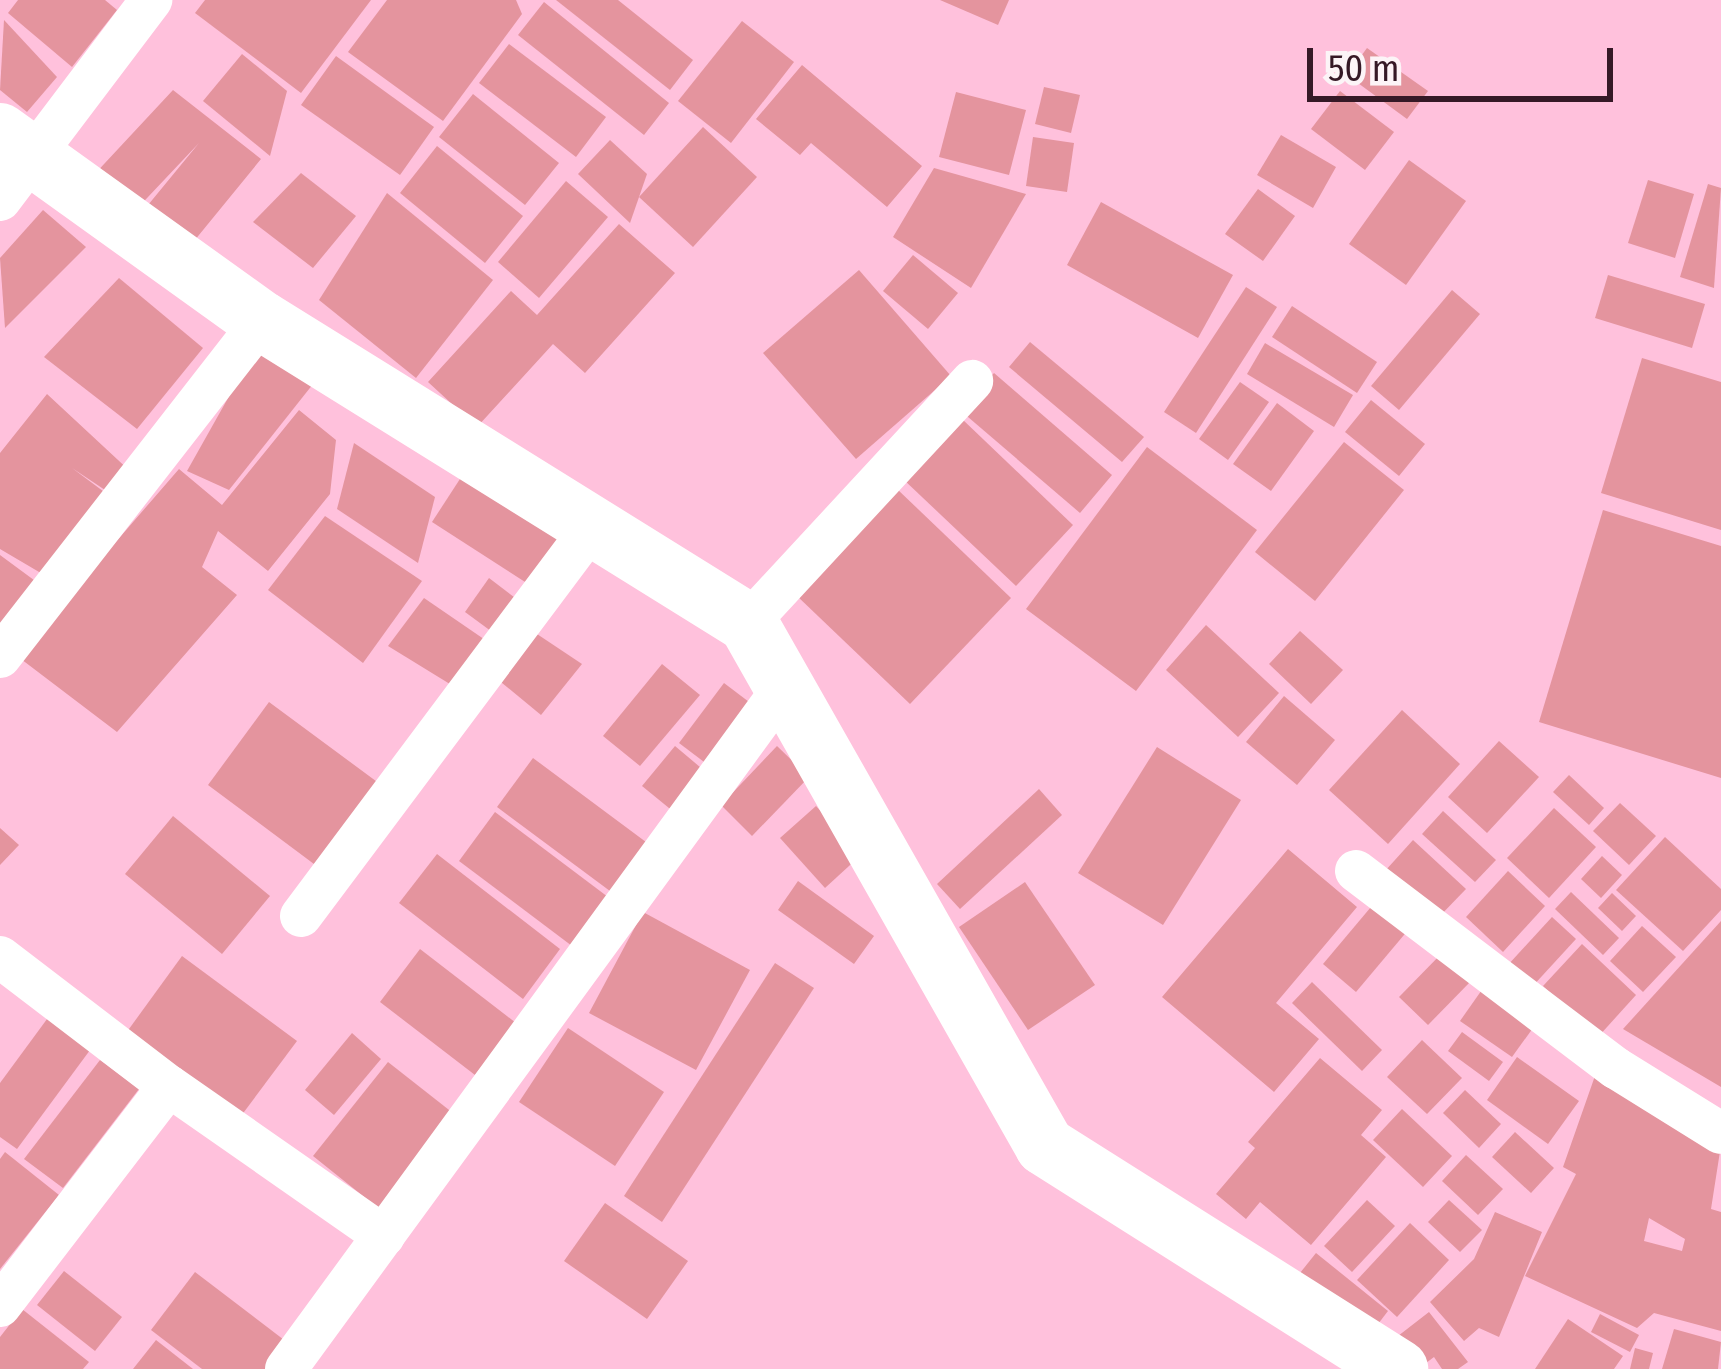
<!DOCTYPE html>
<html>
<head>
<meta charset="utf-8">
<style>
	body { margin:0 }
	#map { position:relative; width:1721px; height:1369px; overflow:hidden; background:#ffc1dc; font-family:"Fira Sans Condensed",sans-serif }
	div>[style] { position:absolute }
	.building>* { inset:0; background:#e4949e }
	.street>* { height:42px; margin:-21px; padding:0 21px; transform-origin:21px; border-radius:21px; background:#fff }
	.secondary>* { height:60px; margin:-30px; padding:0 30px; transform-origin:30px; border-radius:30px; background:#fff }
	span { translate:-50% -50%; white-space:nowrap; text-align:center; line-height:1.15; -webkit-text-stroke:9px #fcf4f7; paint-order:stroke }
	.scale { position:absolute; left:1307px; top:48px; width:306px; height:54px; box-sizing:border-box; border:6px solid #351926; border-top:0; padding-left:15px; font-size:36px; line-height:42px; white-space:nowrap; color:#351926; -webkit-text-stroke:9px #fcf4f7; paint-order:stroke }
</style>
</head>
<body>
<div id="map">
	<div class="building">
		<div style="clip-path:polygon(18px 0,105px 0,117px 10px,72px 67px,8px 13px)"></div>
		<div style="clip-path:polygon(205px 0,371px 0,301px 93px,195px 13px)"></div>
		<div style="clip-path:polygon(387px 0,516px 0,522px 14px,443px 121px,348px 52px)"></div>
		<div style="clip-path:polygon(556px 0,618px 0,693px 60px,670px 90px)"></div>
		<div style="clip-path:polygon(940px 0,1009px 0,998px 25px)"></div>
		<div style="clip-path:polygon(544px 2px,669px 103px,644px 135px,518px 35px)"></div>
		<div style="clip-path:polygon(4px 20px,57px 77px,27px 112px,0 90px)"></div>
		<div style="clip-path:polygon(742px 21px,794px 62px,731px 143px,678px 101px)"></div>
		<div style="clip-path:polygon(509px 44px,606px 117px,576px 157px,479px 83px)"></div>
		<div style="clip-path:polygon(1367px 48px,1428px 91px,1407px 119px,1347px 75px)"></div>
		<div style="clip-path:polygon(242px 54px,287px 91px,270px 156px,203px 101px)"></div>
		<div style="clip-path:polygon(336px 56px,434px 127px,400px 175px,301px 105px)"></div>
		<div style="clip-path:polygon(802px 65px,922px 166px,887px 207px,811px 143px,800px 155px,756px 119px)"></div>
		<div style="clip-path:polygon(1044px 87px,1080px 95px,1071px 133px,1035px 124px)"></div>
		<div style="clip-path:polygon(173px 90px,261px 159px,181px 257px,139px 216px,199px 143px,131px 215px,91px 178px)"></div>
		<div style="clip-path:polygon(1340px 91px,1394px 132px,1365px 170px,1311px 129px)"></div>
		<div style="clip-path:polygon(956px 92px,1026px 110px,1009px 175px,939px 157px)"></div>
		<div style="clip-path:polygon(473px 94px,559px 163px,525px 205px,439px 137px)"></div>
		<div style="clip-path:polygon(703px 127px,757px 177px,693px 247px,639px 197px)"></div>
		<div style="clip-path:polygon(1281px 135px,1336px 167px,1313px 208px,1257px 175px)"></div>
		<div style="clip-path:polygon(1033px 137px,1074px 143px,1067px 192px,1026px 186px)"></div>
		<div style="clip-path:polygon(610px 140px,647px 174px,630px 223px,578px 174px)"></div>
		<div style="clip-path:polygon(437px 146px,523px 216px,485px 263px,400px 193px)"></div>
		<div style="clip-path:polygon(1409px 160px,1466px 201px,1406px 285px,1349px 244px)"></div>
		<div style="clip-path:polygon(934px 168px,1026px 194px,971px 288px,893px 237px)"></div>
		<div style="clip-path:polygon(301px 173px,356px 216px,313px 268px,253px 222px)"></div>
		<div style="clip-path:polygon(1648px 180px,1694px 194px,1675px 258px,1628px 243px)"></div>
		<div style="clip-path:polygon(566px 181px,608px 217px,539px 298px,498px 262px)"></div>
		<div style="clip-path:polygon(1708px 184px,1721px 188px,1714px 288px,1680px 277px)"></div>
		<div style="clip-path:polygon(1258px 189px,1295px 216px,1263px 261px,1225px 234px)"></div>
		<div style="clip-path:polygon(387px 193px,493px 280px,416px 378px,319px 300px)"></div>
		<div style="clip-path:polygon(1101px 202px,1233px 275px,1198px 338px,1067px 265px)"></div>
		<div style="clip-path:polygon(43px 210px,86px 247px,5px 328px,0 258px)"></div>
		<div style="clip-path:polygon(619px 224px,675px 273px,585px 373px,553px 344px,477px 427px,428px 382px,511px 291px,537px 315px)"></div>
		<div style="clip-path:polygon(913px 255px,958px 293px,928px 329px,883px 291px)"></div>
		<div style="clip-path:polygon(859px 270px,951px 376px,856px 459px,763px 353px)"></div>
		<div style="clip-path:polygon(1608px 275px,1705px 304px,1692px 348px,1595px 318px)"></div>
		<div style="clip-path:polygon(119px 278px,203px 348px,137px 429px,44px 357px)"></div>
		<div style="clip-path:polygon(1246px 287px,1277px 307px,1196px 433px,1164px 412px)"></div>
		<div style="clip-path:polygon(1452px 290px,1480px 314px,1399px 410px,1371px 386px)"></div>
		<div style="clip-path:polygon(1292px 306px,1377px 362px,1357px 393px,1272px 337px)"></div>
		<div style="clip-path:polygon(264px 334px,317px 379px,229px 490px,187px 471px)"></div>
		<div style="clip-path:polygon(1030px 342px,1144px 437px,1122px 462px,1009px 367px)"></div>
		<div style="clip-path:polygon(1265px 343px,1353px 395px,1334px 427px,1247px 374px)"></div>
		<div style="clip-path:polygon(1642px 358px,1721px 382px,1721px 530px,1601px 493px)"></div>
		<div style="clip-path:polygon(994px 373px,1112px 475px,1080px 513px,961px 411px)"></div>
		<div style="clip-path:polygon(1240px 382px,1269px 402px,1228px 460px,1199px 439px)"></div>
		<div style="clip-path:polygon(47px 394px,132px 473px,120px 500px,72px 468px,115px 500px,68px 589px,0 549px,0 453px)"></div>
		<div style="clip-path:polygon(1371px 400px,1425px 444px,1399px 476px,1345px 432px)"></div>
		<div style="clip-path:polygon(1277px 403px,1314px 431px,1271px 491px,1233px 464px)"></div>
		<div style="clip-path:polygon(299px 410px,336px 440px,330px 494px,268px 571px,218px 531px,202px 567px,237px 595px,117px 732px,17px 656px,179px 469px,222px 505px)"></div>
		<div style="clip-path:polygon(961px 418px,1073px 525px,1016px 586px,903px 479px)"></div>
		<div style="clip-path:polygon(1344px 442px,1404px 490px,1315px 601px,1255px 552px)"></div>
		<div style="clip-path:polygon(354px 443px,435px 497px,418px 563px,337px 509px)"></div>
		<div style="clip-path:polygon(1147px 447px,1257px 530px,1136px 691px,1026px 609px)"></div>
		<div style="clip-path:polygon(471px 462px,575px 529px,536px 589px,432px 522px)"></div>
		<div style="clip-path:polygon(896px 488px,1011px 598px,910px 704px,796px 595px)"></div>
		<div style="clip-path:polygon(1603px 510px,1721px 546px,1721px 778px,1539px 722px)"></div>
		<div style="clip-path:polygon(325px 516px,422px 581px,363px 663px,268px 590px)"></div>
		<div style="clip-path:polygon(0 555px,42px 586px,0 637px)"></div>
		<div style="clip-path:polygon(489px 578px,523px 604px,499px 637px,465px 612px)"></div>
		<div style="clip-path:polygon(424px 598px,494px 646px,458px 689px,388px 646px)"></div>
		<div style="clip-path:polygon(1206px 625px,1279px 693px,1238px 737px,1166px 670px)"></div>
		<div style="clip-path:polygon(528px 628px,582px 664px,541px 715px,496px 678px)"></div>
		<div style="clip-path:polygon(1300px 631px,1343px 670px,1311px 704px,1269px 664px)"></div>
		<div style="clip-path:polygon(662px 664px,700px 695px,640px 766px,603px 736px)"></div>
		<div style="clip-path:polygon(724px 683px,757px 708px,712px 768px,679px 743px)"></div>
		<div style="clip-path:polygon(1284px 696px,1335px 740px,1297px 785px,1246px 742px)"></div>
		<div style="clip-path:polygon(269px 702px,384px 787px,322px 870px,208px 785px)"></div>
		<div style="clip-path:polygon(1402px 710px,1460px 764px,1388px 844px,1329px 790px)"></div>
		<div style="clip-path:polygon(1499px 741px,1539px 777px,1487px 833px,1448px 797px)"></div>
		<div style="clip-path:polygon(675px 746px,713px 778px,680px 817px,642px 786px)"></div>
		<div style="clip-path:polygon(777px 746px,809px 777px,752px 836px,721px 805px)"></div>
		<div style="clip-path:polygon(1157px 747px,1241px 800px,1163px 925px,1078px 873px)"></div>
		<div style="clip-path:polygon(533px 758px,650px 845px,614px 894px,497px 807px)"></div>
		<div style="clip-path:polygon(1569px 775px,1604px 808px,1589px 825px,1553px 792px)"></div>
		<div style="clip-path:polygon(1039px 789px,1062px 815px,960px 909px,937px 884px)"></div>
		<div style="clip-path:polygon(1620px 803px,1656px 836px,1629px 865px,1593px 831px)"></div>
		<div style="clip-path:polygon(816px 806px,861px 855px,825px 888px,780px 838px)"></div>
		<div style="clip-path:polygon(1554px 808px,1596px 847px,1549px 898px,1507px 858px)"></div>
		<div style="clip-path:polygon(1443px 811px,1496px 860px,1475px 882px,1422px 834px)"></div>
		<div style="clip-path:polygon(495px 812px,612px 900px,576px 949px,459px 861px)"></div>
		<div style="clip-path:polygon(173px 816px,270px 896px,222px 954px,125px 874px)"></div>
		<div style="clip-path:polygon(0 828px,19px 845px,0 865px)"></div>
		<div style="clip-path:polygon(1665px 837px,1721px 889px,1721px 910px,1683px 951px,1616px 890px)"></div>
		<div style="clip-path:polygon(1413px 840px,1466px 889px,1437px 919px,1385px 871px)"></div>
		<div style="clip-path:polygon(1288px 849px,1357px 907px,1276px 1003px,1319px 1039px,1274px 1092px,1162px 997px)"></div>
		<div style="clip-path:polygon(437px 854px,560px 949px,523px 999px,399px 903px)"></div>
		<div style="clip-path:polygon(1602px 856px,1622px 875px,1601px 898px,1581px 879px)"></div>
		<div style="clip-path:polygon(1508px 871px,1545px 906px,1503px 952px,1466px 917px)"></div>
		<div style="clip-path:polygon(798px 881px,874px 936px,854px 964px,778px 910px)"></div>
		<div style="clip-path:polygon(1025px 882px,1095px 985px,1028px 1030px,959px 927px)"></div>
		<div style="clip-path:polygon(1571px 892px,1619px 938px,1603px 955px,1555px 909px)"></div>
		<div style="clip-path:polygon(1612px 893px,1636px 916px,1622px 931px,1598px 908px)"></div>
		<div style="clip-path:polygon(1376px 901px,1409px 929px,1356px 992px,1323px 964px)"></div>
		<div style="clip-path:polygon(643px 912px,750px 970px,696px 1070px,589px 1013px)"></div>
		<div style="clip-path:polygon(1552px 917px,1576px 939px,1531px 988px,1507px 966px)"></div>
		<div style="clip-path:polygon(1721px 921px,1721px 1087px,1623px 1029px)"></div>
		<div style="clip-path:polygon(1642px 926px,1676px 957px,1643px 992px,1610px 961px)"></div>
		<div style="clip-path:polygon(1582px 944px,1636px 995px,1598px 1037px,1543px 986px)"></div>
		<div style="clip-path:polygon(420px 949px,516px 1023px,475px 1075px,380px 1002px)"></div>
		<div style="clip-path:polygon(1443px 952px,1472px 980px,1428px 1025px,1399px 997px)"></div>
		<div style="clip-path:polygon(182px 956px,297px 1041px,235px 1124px,121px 1040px)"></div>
		<div style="clip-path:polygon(775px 963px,814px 988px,662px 1222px,624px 1196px)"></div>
		<div style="clip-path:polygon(1312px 982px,1382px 1050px,1362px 1071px,1292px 1003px)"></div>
		<div style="clip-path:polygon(1486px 984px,1538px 1021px,1512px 1057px,1460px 1021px)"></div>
		<div style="clip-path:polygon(50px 1015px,93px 1046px,17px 1149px,0 1137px,0 1083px)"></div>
		<div style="clip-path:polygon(568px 1028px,664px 1092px,615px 1166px,519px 1102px)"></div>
		<div style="clip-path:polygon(1462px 1032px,1503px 1062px,1489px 1081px,1448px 1051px)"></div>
		<div style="clip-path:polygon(352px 1033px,381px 1059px,334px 1115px,305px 1090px)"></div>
		<div style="clip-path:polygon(1422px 1040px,1462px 1078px,1427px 1114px,1387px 1077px)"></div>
		<div style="clip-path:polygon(1517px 1057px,1579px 1101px,1548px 1144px,1487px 1100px)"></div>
		<div style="clip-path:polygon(1320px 1058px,1382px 1110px,1361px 1135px,1386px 1157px,1311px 1245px,1260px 1202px,1246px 1219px,1216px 1194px,1255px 1148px,1248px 1142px)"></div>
		<div style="clip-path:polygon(100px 1060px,139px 1089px,63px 1188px,24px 1159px)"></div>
		<div style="clip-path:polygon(388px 1062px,458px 1117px,383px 1212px,313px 1156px)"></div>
		<div style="clip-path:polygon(evenodd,1596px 1073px,1721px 1145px,1711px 1209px,1721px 1212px,1721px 1331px,1654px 1313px,1637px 1328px,1525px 1276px,1576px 1174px,1563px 1167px,1596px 1073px,1649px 1218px,1685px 1239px,1682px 1251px,1644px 1241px,1649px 1218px)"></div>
		<div style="clip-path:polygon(1465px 1090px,1501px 1124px,1479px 1148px,1443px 1113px)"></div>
		<div style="clip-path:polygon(1402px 1109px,1452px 1156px,1423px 1187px,1373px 1140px)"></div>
		<div style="clip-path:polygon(1515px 1132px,1554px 1168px,1531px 1193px,1492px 1157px)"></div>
		<div style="clip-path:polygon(5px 1152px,59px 1195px,0 1269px,0 1159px)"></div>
		<div style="clip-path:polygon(1466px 1155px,1503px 1189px,1478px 1215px,1442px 1181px)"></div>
		<div style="clip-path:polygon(1367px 1200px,1395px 1226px,1352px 1272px,1324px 1246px)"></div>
		<div style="clip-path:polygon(1449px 1200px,1482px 1230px,1460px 1252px,1428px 1222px)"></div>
		<div style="clip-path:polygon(605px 1203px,688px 1261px,647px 1319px,564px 1261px)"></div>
		<div style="clip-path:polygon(1495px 1212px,1542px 1232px,1499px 1337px,1479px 1328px,1464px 1341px,1430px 1302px,1474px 1259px)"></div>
		<div style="clip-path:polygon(1410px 1223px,1449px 1260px,1397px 1317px,1357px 1280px)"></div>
		<div style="clip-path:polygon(1316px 1253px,1388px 1311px,1365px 1341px,1292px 1283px)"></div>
		<div style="clip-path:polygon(64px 1271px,122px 1317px,95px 1351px,37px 1305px)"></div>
		<div style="clip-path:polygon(195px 1272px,292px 1346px,275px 1369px,202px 1369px,151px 1330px)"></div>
		<div style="clip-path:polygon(22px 1309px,89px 1362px,83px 1369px,0 1369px,0 1337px)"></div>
		<div style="clip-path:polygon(1429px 1312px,1468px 1362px,1458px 1369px,1442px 1369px,1434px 1357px,1418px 1369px,1389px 1343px)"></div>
		<div style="clip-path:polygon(1600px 1314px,1639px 1335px,1630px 1352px,1591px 1332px)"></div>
		<div style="clip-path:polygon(1568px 1319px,1623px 1356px,1614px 1369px,1535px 1369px)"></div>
		<div style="clip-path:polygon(1674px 1329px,1721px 1342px,1718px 1369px,1662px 1369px)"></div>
		<div style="clip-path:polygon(156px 1340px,193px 1369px,133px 1369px)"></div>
		<div style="clip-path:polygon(1635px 1348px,1653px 1353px,1649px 1369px,1630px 1369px)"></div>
	</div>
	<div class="street">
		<div style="left:0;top:200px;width:251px;rotate:-52.9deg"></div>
		<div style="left:748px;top:623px;width:330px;rotate:-47.2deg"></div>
		<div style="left:0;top:657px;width:426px;rotate:-52.1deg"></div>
		<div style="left:1356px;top:871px;width:326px;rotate:37.2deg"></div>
		<div style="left:1616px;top:1068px;width:123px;rotate:31.8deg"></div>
		<div style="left:301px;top:916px;width:488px;rotate:-53.2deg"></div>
		<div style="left:0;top:957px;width:213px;rotate:37.4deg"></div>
		<div style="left:0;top:1306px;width:277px;rotate:-52.5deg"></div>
		<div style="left:169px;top:1086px;width:262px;rotate:34.9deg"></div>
		<div style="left:286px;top:1369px;width:844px;rotate:-53.86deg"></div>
	</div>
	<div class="secondary">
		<div style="left:0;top:133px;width:322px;rotate:35.7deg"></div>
		<div style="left:262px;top:321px;width:572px;rotate:31.86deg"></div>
		<div style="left:748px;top:623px;width:601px;rotate:60.41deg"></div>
		<div style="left:1045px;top:1146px;width:418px;rotate:32.3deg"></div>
	</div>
	<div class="scale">50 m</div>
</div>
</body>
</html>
